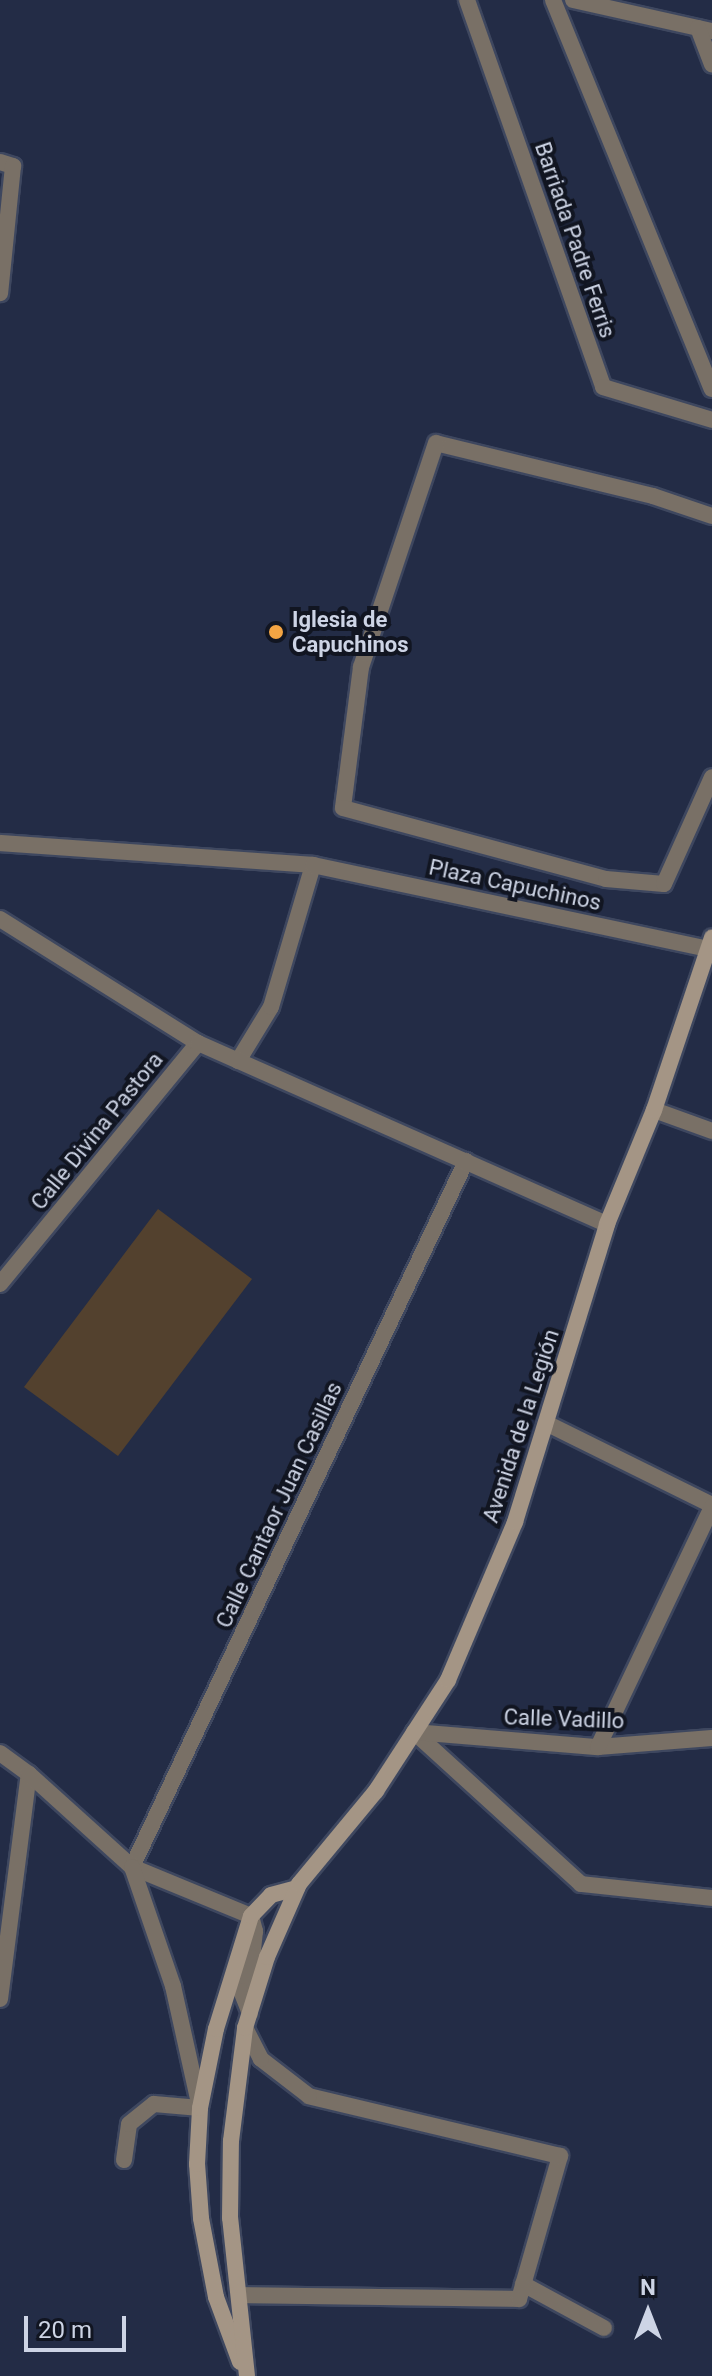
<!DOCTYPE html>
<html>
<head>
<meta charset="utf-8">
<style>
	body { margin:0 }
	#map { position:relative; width:712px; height:2376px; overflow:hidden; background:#232c46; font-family:Roboto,sans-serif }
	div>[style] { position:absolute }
	.green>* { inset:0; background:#53412e }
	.roads { filter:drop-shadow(2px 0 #3e475f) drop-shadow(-2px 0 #3e475f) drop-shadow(0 2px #3e475f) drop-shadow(0 -2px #3e475f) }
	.service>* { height:16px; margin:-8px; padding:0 8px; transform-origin:8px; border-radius:8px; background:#797066 }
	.minor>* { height:16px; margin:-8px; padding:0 8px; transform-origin:8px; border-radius:8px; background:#797066 }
	.tertiary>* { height:16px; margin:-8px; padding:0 8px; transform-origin:8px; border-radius:8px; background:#797066 }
	.secondary>* { height:16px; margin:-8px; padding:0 8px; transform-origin:8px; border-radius:8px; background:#a49585 }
	.dots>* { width:22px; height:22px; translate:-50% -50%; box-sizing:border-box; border:4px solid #111521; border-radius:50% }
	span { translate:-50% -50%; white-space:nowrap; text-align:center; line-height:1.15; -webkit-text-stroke:8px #111521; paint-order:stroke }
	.street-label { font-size:22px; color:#cdd4e5 }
	.poi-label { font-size:22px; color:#cdd4e5; font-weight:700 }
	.left { translate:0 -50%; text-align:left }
	.north { position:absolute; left:608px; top:2272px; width:80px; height:80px; -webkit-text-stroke:6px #111521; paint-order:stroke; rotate:0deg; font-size:22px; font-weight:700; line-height:32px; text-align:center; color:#cdd4e5 }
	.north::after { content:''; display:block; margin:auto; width:28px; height:36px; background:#cdd4e5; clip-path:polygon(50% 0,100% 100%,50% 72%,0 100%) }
	.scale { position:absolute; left:24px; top:2316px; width:102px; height:36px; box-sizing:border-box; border:4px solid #cdd4e5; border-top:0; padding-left:10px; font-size:24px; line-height:28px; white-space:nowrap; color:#cdd4e5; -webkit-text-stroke:6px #111521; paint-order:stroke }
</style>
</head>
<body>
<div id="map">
	<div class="green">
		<div style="clip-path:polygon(158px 1209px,252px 1279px,118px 1456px,24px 1387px)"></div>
	</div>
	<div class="roads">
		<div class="service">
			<div style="left:124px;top:2160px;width:36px;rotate:-82deg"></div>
			<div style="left:129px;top:2124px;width:32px;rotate:-39deg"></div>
			<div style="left:154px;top:2104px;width:46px;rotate:5deg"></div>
		</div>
		<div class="minor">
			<div style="left:467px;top:0;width:410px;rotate:70.6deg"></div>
			<div style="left:603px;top:387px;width:114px;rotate:16.8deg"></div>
			<div style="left:553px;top:0;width:420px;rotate:67.8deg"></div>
			<div style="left:573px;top:0;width:142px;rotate:12.6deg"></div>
			<div style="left:698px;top:28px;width:39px;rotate:69deg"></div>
			<div style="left:0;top:162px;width:14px;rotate:17deg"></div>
			<div style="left:13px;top:166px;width:128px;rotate:95.8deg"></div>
			<div style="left:712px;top:516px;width:62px;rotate:-161.3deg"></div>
			<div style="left:653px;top:496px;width:223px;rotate:-166.3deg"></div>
			<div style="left:436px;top:443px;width:236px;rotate:108.5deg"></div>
			<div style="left:361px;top:667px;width:142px;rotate:97.3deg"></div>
			<div style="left:343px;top:808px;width:272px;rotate:15.1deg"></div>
			<div style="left:606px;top:879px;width:58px;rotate:4.9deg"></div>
			<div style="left:664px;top:884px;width:117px;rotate:-65.8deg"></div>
			<div style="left:238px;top:1061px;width:63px;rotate:-58.6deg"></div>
			<div style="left:271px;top:1007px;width:148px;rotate:-73.5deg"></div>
			<div style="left:654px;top:1110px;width:62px;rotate:19.9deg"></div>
			<div style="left:0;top:1284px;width:312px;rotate:-50.6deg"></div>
			<div style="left:546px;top:1423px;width:185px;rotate:26.3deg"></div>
			<div style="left:414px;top:1732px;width:226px;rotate:42.3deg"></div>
			<div style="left:581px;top:1884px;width:132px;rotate:6.1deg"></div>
			<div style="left:414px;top:1732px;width:185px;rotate:4.7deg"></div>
			<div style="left:598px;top:1747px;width:114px;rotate:-4.5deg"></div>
			<div style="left:598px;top:1747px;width:266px;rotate:-64.6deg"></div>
			<div style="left:132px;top:1867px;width:781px;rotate:-64.68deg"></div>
			<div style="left:0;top:1999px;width:227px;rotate:-82.7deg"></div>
			<div style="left:523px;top:2284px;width:92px;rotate:28.5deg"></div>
			<div style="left:241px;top:2295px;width:278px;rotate:0.8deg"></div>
			<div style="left:519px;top:2299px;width:149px;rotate:-74deg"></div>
			<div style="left:560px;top:2156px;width:258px;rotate:-166.6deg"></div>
			<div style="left:309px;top:2096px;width:61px;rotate:-142.4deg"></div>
			<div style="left:261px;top:2059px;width:35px;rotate:-117deg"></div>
		</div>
		<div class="tertiary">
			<div style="left:0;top:843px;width:314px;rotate:4deg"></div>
			<div style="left:313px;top:865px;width:404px;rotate:12deg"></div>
			<div style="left:0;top:919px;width:234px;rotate:32.1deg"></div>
			<div style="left:198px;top:1043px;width:447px;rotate:23.9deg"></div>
			<div style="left:0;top:1753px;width:36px;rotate:36deg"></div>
			<div style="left:29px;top:1774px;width:139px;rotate:42.1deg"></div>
			<div style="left:132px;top:1867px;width:129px;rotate:22.4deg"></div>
			<div style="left:251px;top:1916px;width:16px;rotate:75deg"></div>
			<div style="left:255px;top:1931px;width:27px;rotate:96deg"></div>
			<div style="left:252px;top:1958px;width:35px;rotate:108deg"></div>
			<div style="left:241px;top:1991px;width:24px;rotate:68deg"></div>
			<div style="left:132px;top:1867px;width:126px;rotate:71deg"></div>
			<div style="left:173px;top:1986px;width:125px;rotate:77.5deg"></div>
		</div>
		<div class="secondary">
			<div style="left:240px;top:2362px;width:69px;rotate:-110.3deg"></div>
			<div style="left:216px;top:2297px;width:80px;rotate:-100.8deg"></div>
			<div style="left:201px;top:2218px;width:54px;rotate:-94.2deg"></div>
			<div style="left:197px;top:2164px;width:56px;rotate:-86.9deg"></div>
			<div style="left:200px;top:2108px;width:81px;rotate:-78.6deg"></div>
			<div style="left:216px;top:2029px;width:118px;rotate:-72.8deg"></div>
			<div style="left:251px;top:1916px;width:29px;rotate:-46deg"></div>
			<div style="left:271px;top:1895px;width:27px;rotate:-15deg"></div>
			<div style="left:247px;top:2376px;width:159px;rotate:-96.1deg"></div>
			<div style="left:230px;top:2218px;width:77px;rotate:-89.3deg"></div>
			<div style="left:231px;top:2141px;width:114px;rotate:-82.9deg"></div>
			<div style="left:245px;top:2028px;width:74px;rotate:-72.8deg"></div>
			<div style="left:267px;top:1957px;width:80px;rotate:-66.3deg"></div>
			<div style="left:299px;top:1884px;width:121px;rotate:-50.4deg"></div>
			<div style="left:376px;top:1791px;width:132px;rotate:-57deg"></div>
			<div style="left:448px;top:1680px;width:172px;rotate:-67deg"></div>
			<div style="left:515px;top:1522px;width:312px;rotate:-72.8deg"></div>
			<div style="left:607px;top:1224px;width:123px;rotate:-67.6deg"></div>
			<div style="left:654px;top:1110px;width:182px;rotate:-71.4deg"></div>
		</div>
	</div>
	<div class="dots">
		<div style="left:276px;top:632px;background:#f3a443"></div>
	</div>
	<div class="street-label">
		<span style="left:575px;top:240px;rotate:71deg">Barriada Padre Ferris</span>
		<span style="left:515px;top:885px;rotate:12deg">Plaza Capuchinos</span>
		<span style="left:97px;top:1131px;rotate:-51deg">Calle Divina Pastora</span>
		<span style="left:521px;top:1426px;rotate:-72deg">Avenida de la Legión</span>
		<span style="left:279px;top:1505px;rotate:-65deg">Calle Cantaor Juan Casillas</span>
		<span style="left:564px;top:1719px;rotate:2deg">Calle Vadillo</span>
	</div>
	<div class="poi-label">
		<span class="left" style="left:292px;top:632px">Iglesia de<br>Capuchinos</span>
	</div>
	<div class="north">N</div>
	<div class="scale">20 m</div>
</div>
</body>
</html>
